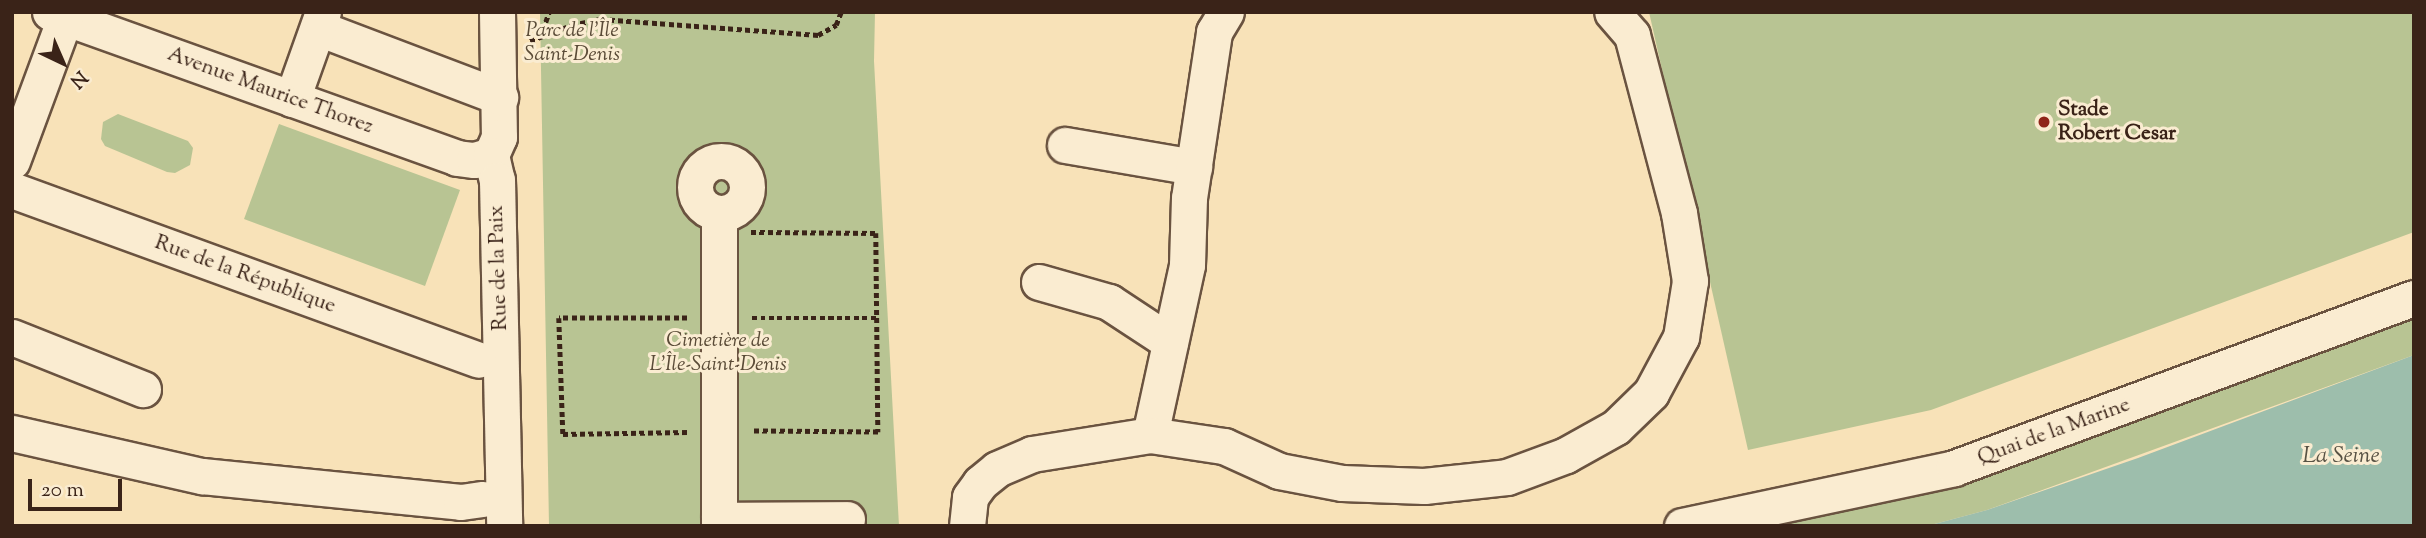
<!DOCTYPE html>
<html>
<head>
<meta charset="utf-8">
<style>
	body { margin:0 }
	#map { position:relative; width:2426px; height:538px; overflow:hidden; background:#f8e2b8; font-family:"Sorts Mill Goudy",serif }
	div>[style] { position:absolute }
	.green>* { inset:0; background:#b8c493 }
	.water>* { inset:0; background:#9dbeac }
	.path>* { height:4.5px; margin-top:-2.25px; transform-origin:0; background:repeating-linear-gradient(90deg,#3a2318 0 5px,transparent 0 8.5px) }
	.roads { filter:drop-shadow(2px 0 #6a5340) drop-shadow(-2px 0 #6a5340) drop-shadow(0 2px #6a5340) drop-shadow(0 -2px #6a5340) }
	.minor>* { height:35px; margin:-17.5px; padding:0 17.5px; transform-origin:17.5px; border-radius:17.5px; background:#faecd1 }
	.minor>.ring { margin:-17.5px; padding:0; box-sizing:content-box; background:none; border:35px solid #faecd1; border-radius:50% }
	.dots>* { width:19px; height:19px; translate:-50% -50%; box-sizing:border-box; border:4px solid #faecd1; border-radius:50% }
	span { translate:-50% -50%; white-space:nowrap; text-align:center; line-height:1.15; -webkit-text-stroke:6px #faecd1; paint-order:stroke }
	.park-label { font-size:21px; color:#5a4b37; font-style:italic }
	.street-label { font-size:21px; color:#3a2318 }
	.poi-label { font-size:21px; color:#3a2318; font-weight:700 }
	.left { translate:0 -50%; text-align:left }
	.water-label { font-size:23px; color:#585244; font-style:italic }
	.frame { position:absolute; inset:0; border:14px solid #3a2318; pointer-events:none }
	.north { position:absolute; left:28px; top:28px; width:70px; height:70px; -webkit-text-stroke:5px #faecd1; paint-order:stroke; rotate:136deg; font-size:19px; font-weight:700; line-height:28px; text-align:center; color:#3a2318 }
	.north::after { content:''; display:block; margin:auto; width:24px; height:32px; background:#3a2318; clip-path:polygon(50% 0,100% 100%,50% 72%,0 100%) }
	.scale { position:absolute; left:28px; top:479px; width:94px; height:32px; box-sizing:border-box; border:4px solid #3a2318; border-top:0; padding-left:9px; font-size:21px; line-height:24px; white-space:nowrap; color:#3a2318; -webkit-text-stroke:5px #faecd1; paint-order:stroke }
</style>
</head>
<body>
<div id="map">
	<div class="green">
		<div style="clip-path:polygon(540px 12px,875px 12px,874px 61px,899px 526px,549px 526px)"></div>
		<div style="clip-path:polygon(1649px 12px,2414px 12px,2414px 232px,1931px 410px,1748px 450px)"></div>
		<div style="clip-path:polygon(118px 114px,188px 141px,193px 148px,190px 165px,175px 173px,167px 172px,105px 146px,101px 139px,103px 122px)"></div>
		<div style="clip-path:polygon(279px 124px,460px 190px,425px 286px,244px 219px)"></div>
		<div style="clip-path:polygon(2414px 311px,2414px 355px,1987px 510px,1927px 526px,1745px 526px)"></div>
	</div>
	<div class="water">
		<div style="clip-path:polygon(2414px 355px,2414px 526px,1927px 526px,1987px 510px,2138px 458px)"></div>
	</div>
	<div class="path">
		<div style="left:540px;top:38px;width:28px;rotate:-71deg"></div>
		<div style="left:530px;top:41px;width:45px;rotate:-20.9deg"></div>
		<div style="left:572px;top:25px;width:30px;rotate:-12deg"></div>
		<div style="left:601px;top:19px;width:218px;rotate:4.2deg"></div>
		<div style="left:818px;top:35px;width:21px;rotate:-29deg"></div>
		<div style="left:836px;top:25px;width:14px;rotate:-69deg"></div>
		<div style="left:751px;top:232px;width:125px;rotate:0.5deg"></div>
		<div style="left:876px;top:233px;width:199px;rotate:89.4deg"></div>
		<div style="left:878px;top:432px;width:125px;rotate:-179.5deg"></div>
		<div style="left:687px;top:318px;width:128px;rotate:180deg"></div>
		<div style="left:559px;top:318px;width:116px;rotate:88deg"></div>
		<div style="left:563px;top:434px;width:125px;rotate:-0.9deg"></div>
		<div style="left:752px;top:318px;width:125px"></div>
	</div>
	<div class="roads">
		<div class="minor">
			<div style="left:50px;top:12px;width:432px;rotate:19.7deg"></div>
			<div style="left:457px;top:158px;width:17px;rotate:7deg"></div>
			<div style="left:474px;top:160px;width:18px;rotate:-16deg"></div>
			<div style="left:497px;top:12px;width:125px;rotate:89.1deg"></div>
			<div style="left:499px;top:137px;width:20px;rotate:114deg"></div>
			<div style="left:491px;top:155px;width:26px;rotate:77deg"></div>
			<div style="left:497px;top:180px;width:346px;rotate:88.8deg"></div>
			<div style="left:318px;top:28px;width:195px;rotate:20.8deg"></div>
			<div style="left:292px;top:99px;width:92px;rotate:-70.4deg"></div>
			<div style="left:1065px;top:145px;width:131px;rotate:9.7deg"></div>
			<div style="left:12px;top:161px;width:153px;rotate:-69.7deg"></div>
			<div class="ring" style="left:695px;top:161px;width:17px;height:17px"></div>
			<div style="left:12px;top:190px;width:496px;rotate:20deg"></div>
			<div style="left:1039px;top:282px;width:73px;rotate:15.9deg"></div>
			<div style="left:1109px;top:302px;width:73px;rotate:33.3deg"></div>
			<div style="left:12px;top:337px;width:141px;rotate:21.7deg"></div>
			<div style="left:12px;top:433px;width:195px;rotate:12.8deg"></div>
			<div style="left:202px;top:476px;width:260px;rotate:5.7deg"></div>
			<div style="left:461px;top:502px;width:22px;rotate:-8deg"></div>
			<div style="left:1150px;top:435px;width:174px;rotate:-77.7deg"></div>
			<div style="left:1187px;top:265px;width:67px;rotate:-88.3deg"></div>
			<div style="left:1189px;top:198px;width:168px;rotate:-81.4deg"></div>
			<div style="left:1214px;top:32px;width:23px;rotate:-59deg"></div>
			<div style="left:719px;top:520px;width:128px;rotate:-0.4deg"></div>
			<div style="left:719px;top:526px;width:313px;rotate:-90deg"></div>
			<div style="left:967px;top:526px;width:29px;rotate:-84deg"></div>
			<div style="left:970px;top:497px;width:17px;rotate:-54deg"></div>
			<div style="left:980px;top:483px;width:22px;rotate:-39deg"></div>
			<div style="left:997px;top:469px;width:38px;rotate:-23deg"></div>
			<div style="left:1032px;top:454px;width:120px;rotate:-9.1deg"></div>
			<div style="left:1150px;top:435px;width:75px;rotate:8.5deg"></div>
			<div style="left:1224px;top:446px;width:60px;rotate:24.4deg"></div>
			<div style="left:1279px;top:471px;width:64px;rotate:10.8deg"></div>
			<div style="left:1342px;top:483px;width:82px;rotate:2.1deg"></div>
			<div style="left:1424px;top:486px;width:83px;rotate:-6.2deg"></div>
			<div style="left:1507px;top:477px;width:63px;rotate:-20.4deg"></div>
			<div style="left:1566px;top:455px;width:57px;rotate:-29.2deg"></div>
			<div style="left:1616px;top:427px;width:49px;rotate:-44.2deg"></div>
			<div style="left:1651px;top:393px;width:64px;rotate:-61.8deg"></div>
			<div style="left:1681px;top:337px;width:57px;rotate:-80.9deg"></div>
			<div style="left:1690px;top:281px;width:69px;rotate:-99.2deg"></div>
			<div style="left:1679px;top:213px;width:184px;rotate:-104.8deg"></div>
			<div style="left:1632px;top:35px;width:30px;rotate:-131deg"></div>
			<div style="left:1682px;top:526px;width:278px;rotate:-12deg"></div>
			<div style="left:1954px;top:468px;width:490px;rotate:-20.3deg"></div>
		</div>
	</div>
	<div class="dots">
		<div style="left:2044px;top:122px;background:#8f2418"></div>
	</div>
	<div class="park-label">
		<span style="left:572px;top:43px">Parc de l'Île<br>Saint-Denis</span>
		<span style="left:718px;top:353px">Cimetière de<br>L'Île-Saint-Denis</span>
	</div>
	<div class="street-label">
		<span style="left:270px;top:91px;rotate:20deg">Avenue Maurice Thorez</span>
		<span style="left:499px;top:268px;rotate:-92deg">Rue de la Paix</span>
		<span style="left:245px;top:275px;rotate:20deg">Rue de la République</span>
		<span style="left:2054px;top:432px;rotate:-20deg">Quai de la Marine</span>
	</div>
	<div class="poi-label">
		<span class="left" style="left:2058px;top:122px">Stade<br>Robert Cesar</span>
	</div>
	<div class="water-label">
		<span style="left:2341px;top:457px">La Seine</span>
	</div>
	<div class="frame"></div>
	<div class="north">N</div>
	<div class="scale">20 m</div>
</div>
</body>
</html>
